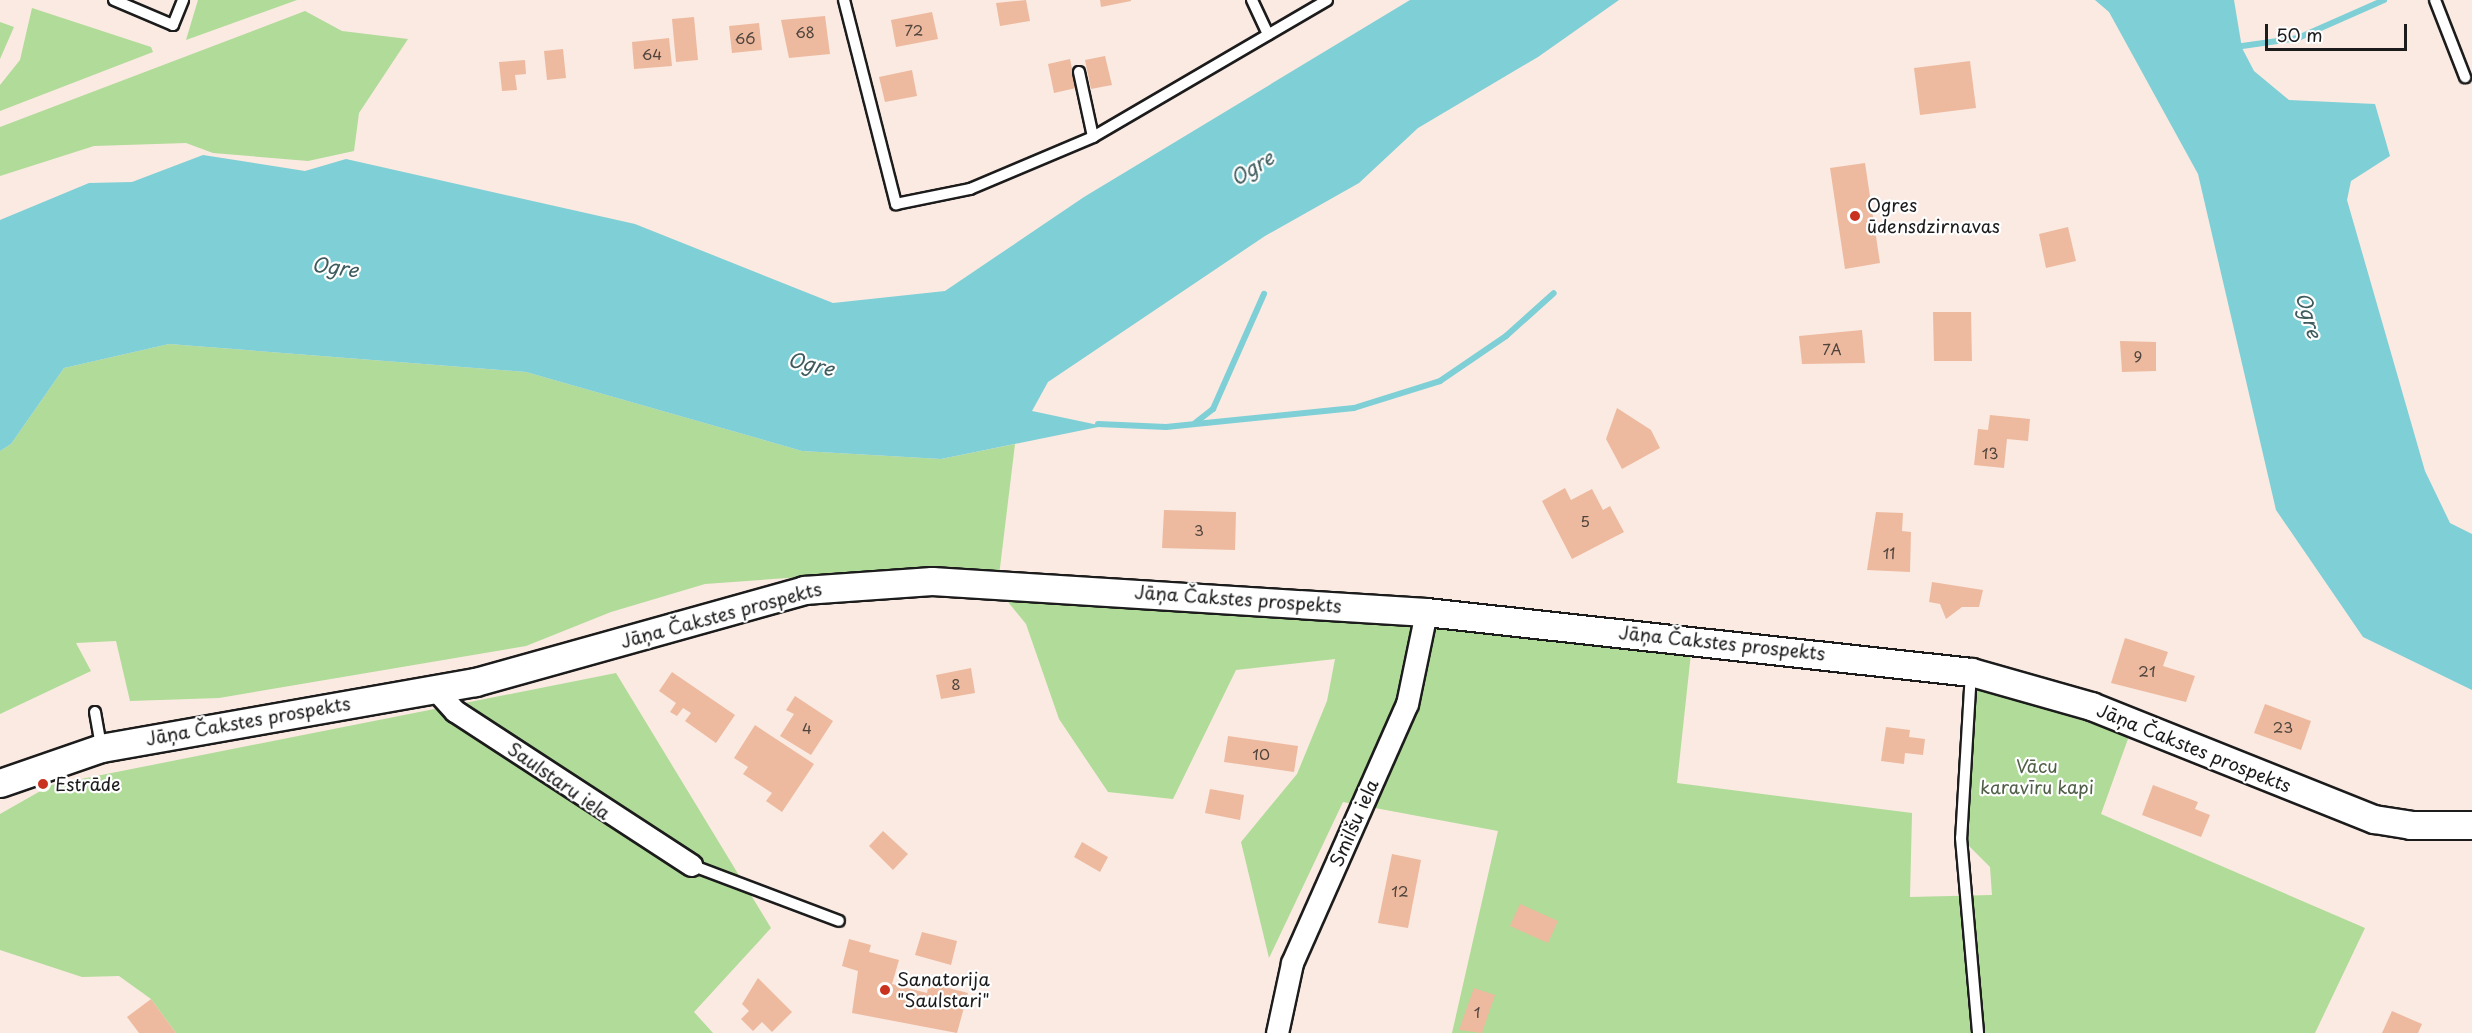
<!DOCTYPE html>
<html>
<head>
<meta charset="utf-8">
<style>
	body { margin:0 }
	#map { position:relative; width:2472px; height:1033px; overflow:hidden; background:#faeae2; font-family:"Playpen Sans",sans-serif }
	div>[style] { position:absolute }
	.green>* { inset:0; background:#b0db98 }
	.water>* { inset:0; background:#7ecfd6 }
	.stream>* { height:6px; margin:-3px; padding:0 3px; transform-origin:3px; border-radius:3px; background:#7ecfd6 }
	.building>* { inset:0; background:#edba9f }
	.roads { filter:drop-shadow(2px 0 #1c1c1c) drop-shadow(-2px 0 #1c1c1c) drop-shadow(0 2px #1c1c1c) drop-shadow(0 -2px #1c1c1c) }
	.service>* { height:10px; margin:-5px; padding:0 5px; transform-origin:5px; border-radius:5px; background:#fff }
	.minor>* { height:21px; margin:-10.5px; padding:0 10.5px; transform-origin:10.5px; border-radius:10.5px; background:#fff }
	.tertiary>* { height:27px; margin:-13.5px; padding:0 13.5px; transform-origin:13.5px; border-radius:13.5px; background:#fff }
	.dots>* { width:16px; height:16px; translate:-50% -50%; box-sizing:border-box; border:3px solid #fff; border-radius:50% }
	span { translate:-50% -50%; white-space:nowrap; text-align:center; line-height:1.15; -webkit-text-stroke:4.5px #fff; paint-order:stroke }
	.number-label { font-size:15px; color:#50443d }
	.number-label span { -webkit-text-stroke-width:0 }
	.poi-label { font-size:18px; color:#1c1c1c }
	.left { translate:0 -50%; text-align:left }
	.street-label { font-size:18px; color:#1c1c1c }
	.park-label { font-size:18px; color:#505f47 }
	.water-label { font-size:20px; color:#3e5b5d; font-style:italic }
	.scale { position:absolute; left:2265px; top:24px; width:142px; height:27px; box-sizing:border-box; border:3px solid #1c1c1c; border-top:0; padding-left:8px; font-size:18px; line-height:21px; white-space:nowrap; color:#1c1c1c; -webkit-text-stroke:4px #fff; paint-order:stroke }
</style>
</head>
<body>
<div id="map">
	<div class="green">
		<div style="clip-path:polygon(198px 0,297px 0,186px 40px)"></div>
		<div style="clip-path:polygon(32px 8px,151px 47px,153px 52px,0 111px,0 85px,20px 60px)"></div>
		<div style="clip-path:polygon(305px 11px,342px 31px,408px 39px,359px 113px,354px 151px,308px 161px,213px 153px,186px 143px,94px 146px,0 176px,0 127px)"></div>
		<div style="clip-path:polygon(0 22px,14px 27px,0 59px)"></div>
		<div style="clip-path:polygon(169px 344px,526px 372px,802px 451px,941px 459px,1015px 444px,998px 584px,801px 577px,705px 584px,611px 612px,526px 646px,219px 698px,130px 701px,116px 641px,76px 643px,91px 671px,0 714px,0 451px,11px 444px,64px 368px)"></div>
		<div style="clip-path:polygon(1004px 597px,1424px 627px,1691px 653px,1677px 783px,1912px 813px,1910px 897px,1992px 895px,1990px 867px,1961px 838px,1969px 683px,2129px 736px,2101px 814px,2365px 928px,2315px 1033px,1452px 1033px,1498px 831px,1343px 802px,1269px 958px,1241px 842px,1297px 774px,1327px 701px,1335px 659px,1236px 670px,1173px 799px,1108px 792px,1059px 719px,1026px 624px)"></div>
		<div style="clip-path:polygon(616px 673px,771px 928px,694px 1012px,713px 1033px,176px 1033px,151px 999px,119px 976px,82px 977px,0 950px,0 814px,51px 785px)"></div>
	</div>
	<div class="water">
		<div style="clip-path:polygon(1410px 0,1619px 0,1538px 57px,1418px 128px,1359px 183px,1265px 236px,1048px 382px,1032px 411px,1103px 426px,941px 459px,802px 451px,526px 372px,169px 344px,64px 368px,11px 444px,0 451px,0 220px,89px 183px,132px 182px,203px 155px,305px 171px,346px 159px,635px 224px,833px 303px,945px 291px,1084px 197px)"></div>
		<div style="clip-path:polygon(2095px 0,2234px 0,2242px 48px,2254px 71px,2289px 100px,2375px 104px,2390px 156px,2351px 181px,2347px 200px,2425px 471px,2450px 523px,2472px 534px,2472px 690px,2363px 637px,2276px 510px,2198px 174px,2109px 12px)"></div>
	</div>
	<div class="stream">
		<div style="left:2235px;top:47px;width:64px;rotate:-8.1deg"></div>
		<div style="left:2298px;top:38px;width:94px;rotate:-23.8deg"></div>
		<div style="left:1195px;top:423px;width:23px;rotate:-38deg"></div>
		<div style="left:1213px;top:409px;width:126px;rotate:-66.1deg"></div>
		<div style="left:1098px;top:424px;width:68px;rotate:2.5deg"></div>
		<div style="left:1166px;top:427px;width:189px;rotate:-5.8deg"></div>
		<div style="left:1354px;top:408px;width:90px;rotate:-17.4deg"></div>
		<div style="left:1440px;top:381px;width:80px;rotate:-34.3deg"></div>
		<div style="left:1506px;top:336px;width:64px;rotate:-41.9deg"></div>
	</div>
	<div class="building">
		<div style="clip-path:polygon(1026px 0,1030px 21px,1000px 26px,996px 3px)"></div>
		<div style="clip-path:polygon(1100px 0,1131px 0,1131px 1px,1101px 7px)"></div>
		<div style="clip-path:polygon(932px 12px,938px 39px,896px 47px,891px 20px)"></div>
		<div style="clip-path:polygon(825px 16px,830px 54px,789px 58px,781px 20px)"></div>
		<div style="clip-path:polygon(694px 17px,698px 60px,676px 62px,672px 19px)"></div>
		<div style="clip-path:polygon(759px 23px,762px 50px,732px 53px,729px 26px)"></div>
		<div style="clip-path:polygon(669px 38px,672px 66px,634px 69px,632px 42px)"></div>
		<div style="clip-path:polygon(563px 49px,566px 78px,547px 80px,544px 51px)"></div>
		<div style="clip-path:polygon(1105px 56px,1112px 85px,1091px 89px,1085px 60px)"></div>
		<div style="clip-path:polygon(1070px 59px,1076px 88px,1054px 93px,1048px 64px)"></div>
		<div style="clip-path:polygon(525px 60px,526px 74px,515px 75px,517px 90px,502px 91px,499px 62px)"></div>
		<div style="clip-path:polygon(1970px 61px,1976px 108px,1920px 115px,1914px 68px)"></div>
		<div style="clip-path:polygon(912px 70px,917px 96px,885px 102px,879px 77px)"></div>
		<div style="clip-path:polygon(1865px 163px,1880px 263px,1845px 269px,1830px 168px)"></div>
		<div style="clip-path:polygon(2068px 227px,2076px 261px,2046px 268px,2039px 234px)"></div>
		<div style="clip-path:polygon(1933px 312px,1971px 312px,1972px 361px,1934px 361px)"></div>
		<div style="clip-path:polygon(1862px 330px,1865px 363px,1802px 364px,1799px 336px)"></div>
		<div style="clip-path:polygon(2120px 341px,2156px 342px,2156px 371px,2122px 372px)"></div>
		<div style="clip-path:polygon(1617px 408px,1651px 430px,1660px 448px,1622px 469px,1606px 439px)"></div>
		<div style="clip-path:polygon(1990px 415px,2030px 419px,2028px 441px,2007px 439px,2004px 468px,1974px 465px,1978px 429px,1988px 430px)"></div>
		<div style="clip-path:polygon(1565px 488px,1571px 500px,1592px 489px,1603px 510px,1610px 506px,1624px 532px,1572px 559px,1542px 501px)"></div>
		<div style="clip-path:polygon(1164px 510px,1236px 512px,1235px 550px,1162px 548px)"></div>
		<div style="clip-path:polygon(1876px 512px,1903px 513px,1902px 531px,1911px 532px,1910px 572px,1867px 570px)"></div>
		<div style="clip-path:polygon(1932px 582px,1983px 590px,1979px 607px,1962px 607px,1946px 619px,1940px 604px,1929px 602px)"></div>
		<div style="clip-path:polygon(2125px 638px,2168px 652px,2163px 666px,2195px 676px,2186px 702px,2111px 683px)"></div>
		<div style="clip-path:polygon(971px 668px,975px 693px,941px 699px,936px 675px)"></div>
		<div style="clip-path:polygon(672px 672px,735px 715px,716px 743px,685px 721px,691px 713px,683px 708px,677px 716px,670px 712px,676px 703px,659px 691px)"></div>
		<div style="clip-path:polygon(795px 696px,833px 721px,811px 755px,780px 736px,794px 714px,786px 710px)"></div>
		<div style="clip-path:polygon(2265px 704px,2311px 721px,2301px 750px,2254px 733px)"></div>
		<div style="clip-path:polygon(755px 725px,814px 764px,782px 812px,766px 801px,772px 793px,743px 774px,748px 767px,734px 758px)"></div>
		<div style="clip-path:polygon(1886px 727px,1910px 730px,1909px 737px,1925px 739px,1923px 755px,1905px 753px,1904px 764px,1881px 761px)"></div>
		<div style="clip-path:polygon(1228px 736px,1298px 746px,1294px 772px,1224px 762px)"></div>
		<div style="clip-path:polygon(2153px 785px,2198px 802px,2195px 809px,2210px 815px,2201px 837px,2142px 815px)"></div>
		<div style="clip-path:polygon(1210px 789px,1244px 795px,1240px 820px,1205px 813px)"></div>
		<div style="clip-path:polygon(883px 831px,908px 854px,893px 870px,869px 846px)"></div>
		<div style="clip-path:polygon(1082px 842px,1108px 857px,1100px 872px,1074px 857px)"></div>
		<div style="clip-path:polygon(1392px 854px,1421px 860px,1408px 928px,1378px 923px)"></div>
		<div style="clip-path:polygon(1520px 904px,1558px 921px,1548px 943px,1510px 926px)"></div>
		<div style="clip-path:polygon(922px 932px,957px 941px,951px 965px,915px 955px)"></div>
		<div style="clip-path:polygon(849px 939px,871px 945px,869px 952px,899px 960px,892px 984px,927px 993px,929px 983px,968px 993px,957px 1033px,852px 1013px,858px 971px,842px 966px)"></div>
		<div style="clip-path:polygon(758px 978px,792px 1012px,772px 1032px,762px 1022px,753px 1031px,741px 1019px,749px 1011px,742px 1004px)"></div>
		<div style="clip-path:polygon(1474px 988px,1495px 995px,1482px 1033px,1459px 1030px)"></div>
		<div style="clip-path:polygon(151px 999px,176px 1033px,139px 1033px,127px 1017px)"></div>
		<div style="clip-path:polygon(2392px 1011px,2422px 1024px,2418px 1033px,2382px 1033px)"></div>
	</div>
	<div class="roads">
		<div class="service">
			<div style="left:114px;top:0;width:64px;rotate:23deg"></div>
			<div style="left:173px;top:25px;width:27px;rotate:-68deg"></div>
			<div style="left:844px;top:0;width:211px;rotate:75.7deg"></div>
			<div style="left:896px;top:204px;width:76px;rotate:-11.5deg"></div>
			<div style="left:970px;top:189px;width:134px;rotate:-22.9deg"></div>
			<div style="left:1093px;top:137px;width:271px;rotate:-30.3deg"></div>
			<div style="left:1252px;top:0;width:38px;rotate:65deg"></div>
			<div style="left:2435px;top:0;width:83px;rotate:68.7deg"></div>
			<div style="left:1079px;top:72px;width:66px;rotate:77.8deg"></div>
			<div style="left:1971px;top:672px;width:166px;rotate:93.4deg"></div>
			<div style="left:1961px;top:838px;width:196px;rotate:85deg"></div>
			<div style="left:95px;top:712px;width:36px;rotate:80deg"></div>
			<div style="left:691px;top:865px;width:158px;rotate:20.7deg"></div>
		</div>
		<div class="minor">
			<div style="left:435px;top:689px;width:30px;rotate:48deg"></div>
			<div style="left:455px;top:711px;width:282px;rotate:33.1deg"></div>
			<div style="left:1277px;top:1033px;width:72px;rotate:-77.9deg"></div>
			<div style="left:1292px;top:963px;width:283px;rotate:-66.1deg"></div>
			<div style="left:1407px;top:704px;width:94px;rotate:-78.3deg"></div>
		</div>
		<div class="tertiary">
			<div style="left:0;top:783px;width:107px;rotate:-19.1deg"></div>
			<div style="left:101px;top:748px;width:380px;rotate:-10deg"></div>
			<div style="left:475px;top:682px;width:342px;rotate:-15.6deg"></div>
			<div style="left:804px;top:590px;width:128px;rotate:-4deg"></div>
			<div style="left:932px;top:581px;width:495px;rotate:3.6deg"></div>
			<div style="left:1426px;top:612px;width:548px;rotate:6.28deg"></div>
			<div style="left:1971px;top:672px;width:125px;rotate:15.8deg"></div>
			<div style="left:2091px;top:706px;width:305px;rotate:21.8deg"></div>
			<div style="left:2374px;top:819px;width:36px;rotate:9deg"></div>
			<div style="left:2410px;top:825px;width:62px"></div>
		</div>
	</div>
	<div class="dots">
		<div style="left:1855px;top:216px;background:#c8321e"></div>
		<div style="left:43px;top:784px;background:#c8321e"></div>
		<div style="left:885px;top:990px;background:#c8321e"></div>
	</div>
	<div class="number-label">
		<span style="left:914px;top:30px">72</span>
		<span style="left:805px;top:32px">68</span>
		<span style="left:745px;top:38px">66</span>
		<span style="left:652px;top:54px">64</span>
		<span style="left:1832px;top:349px">7A</span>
		<span style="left:2138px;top:356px">9</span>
		<span style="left:1990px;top:453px">13</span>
		<span style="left:1585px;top:521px">5</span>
		<span style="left:1199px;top:530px">3</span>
		<span style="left:1889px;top:553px">11</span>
		<span style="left:2147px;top:671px">21</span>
		<span style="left:956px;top:684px">8</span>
		<span style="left:2283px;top:727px">23</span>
		<span style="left:807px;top:728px">4</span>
		<span style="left:1261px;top:754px">10</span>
		<span style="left:1400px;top:891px">12</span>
		<span style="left:1477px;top:1012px">1</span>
	</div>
	<div class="poi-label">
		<span class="left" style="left:1867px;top:216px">Ogres<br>ūdensdzirnavas</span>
		<span class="left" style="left:55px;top:784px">Estrāde</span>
		<span class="left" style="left:897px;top:990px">Sanatorija<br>"Saulstari"</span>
	</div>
	<div class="street-label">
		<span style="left:1238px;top:599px;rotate:4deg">Jāņa Čakstes prospekts</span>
		<span style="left:721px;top:615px;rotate:-15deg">Jāņa Čakstes prospekts</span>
		<span style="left:1722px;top:643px;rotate:6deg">Jāņa Čakstes prospekts</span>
		<span style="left:248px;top:721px;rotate:-10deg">Jāņa Čakstes prospekts</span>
		<span style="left:2194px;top:748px;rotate:22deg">Jāņa Čakstes prospekts</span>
		<span style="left:559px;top:781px;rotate:35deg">Saulstaru iela</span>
		<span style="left:1354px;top:823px;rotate:-66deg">Smilšu iela</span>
	</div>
	<div class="park-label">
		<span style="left:2037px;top:777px">Vācu<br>karavīru kapi</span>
	</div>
	<div class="water-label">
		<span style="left:1252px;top:168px;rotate:-32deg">Ogre</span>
		<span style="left:335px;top:267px;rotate:8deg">Ogre</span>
		<span style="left:2309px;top:315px;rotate:74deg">Ogre</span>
		<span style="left:811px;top:364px;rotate:13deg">Ogre</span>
	</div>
	<div class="scale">50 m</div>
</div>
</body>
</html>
